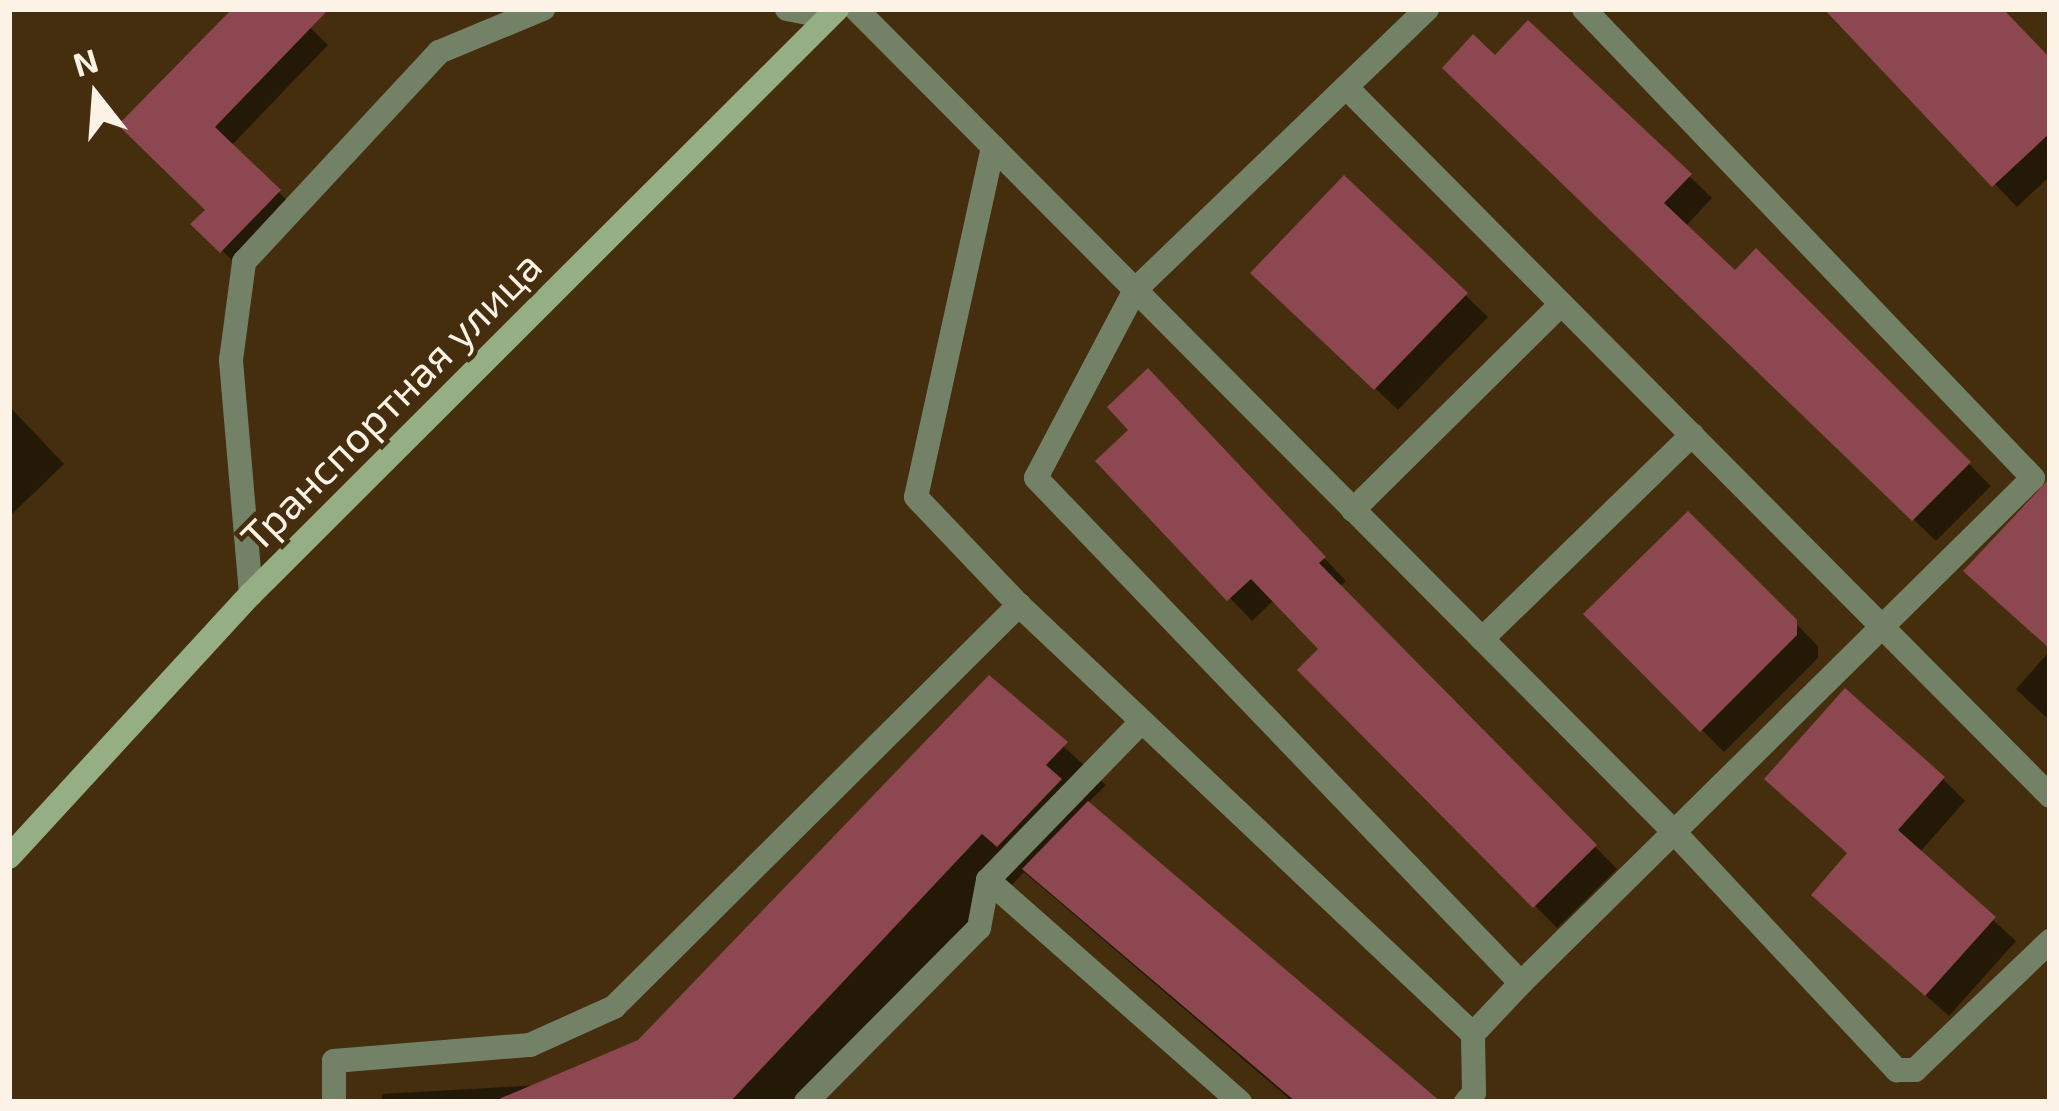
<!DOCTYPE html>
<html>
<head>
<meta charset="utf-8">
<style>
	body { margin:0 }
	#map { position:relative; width:2059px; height:1111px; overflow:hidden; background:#452e0d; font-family:"Exo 2",sans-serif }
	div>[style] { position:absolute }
	.shadow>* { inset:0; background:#0007 }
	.building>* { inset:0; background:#8d4751 }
	.service>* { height:24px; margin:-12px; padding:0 12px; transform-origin:12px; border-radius:12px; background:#738267 }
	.secondary>* { height:24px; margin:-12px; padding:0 12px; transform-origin:12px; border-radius:12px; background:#96ae83 }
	span { translate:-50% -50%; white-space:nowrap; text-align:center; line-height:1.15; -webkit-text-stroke:9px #452e0d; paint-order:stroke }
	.street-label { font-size:42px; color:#fcf2e6 }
	.frame { position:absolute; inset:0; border:12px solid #fcf2e6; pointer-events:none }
	.north { position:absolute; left:36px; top:36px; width:120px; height:120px; -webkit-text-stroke:9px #452e0d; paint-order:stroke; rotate:343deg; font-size:33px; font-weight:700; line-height:48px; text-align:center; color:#fcf2e6 }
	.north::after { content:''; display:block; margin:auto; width:42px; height:54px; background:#fcf2e6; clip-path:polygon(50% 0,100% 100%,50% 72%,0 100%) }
</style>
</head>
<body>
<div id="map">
	<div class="shadow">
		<div style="clip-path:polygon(236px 9px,291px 9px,328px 45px,231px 146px,297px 210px,240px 268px,195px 224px,209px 210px,122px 125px)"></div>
		<div style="clip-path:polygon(1857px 9px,2000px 9px,2050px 61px,2050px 176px,2017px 207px,1842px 23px)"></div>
		<div style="clip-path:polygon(1529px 24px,1712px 198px,1685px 227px,1735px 274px,1756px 252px,1991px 486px,1936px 541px,1446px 68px,1496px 60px)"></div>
		<div style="clip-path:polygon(1277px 295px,1465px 295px,1488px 317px,1398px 410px)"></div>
		<div style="clip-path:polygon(1170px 395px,1346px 581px,1339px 587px,1617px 869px,1557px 928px,1302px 670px,1322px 649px,1275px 599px,1252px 621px,1100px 461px)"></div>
		<div style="clip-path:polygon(9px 406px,64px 464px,9px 517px)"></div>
		<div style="clip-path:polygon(1688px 515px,1818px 646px,1818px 658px,1724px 752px,1587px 614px)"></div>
		<div style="clip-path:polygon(2050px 651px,2050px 721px,2016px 689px)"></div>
		<div style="clip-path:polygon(989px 679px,1106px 785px,1087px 804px,1434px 1102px,1293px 1102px,1024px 872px,808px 1102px,382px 1102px,382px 1094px,540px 1085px,640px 1043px)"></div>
		<div style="clip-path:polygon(1943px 779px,1965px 801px,1919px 853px,2016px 941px,1949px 1016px,1837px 917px,1850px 855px)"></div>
	</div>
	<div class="building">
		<div style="clip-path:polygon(232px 9px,329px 9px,215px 127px,281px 190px,220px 253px,190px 224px,205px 210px,118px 125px)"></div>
		<div style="clip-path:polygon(1824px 9px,2003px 9px,2050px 58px,2050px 133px,1992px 187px)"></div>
		<div style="clip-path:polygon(1528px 20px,1692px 174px,1664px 203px,1735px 270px,1756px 248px,1971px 462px,1912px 521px,1442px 68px,1473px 34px,1495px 55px)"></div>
		<div style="clip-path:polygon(1344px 175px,1468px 293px,1374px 390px,1250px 273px)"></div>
		<div style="clip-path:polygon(1148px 368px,1326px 557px,1319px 563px,1597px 845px,1533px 908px,1297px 670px,1318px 649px,1251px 579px,1227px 601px,1095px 461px,1128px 430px,1107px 407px)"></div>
		<div style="clip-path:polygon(2050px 478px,2050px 649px,1963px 571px)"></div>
		<div style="clip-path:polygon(1688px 511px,1797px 620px,1797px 635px,1700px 732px,1583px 614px)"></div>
		<div style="clip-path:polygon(989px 675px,1068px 742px,1046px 765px,1062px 779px,997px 847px,982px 834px,730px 1102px,492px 1102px,638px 1040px)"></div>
		<div style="clip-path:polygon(1845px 688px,1945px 777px,1898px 830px,1996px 917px,1925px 996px,1811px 895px,1847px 853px,1764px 779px)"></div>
		<div style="clip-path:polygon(1088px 801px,1441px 1102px,1296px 1102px,1022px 869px)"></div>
	</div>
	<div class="service">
		<div style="left:787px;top:9px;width:42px;rotate:11deg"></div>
		<div style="left:856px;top:9px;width:1159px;rotate:45.17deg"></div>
		<div style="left:1673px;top:831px;width:328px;rotate:46.9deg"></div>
		<div style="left:1897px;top:1070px;width:18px"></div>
		<div style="left:1915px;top:1070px;width:187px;rotate:-43.7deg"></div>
		<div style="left:1427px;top:9px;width:405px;rotate:136.1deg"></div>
		<div style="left:1135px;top:290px;width:212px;rotate:117.8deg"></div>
		<div style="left:1036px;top:478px;width:700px;rotate:46.16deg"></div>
		<div style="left:1521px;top:983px;width:719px;rotate:-44.61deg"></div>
		<div style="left:2033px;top:478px;width:649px;rotate:-133.75deg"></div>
		<div style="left:1346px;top:87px;width:999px;rotate:45.2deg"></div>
		<div style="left:993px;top:147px;width:358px;rotate:102.4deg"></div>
		<div style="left:916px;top:497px;width:149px;rotate:46.4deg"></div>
		<div style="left:1019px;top:605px;width:625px;rotate:43.38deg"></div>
		<div style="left:1353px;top:510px;width:293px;rotate:-44.7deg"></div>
		<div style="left:251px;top:594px;width:235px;rotate:-94.9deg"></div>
		<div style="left:231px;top:360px;width:99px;rotate:-82.4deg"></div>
		<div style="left:244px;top:262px;width:287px;rotate:-47.1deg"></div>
		<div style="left:439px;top:52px;width:113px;rotate:-22.5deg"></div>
		<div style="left:1482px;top:639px;width:293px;rotate:-44.2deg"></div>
		<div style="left:988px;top:880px;width:336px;rotate:41.4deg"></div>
		<div style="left:334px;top:1102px;width:41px;rotate:-90deg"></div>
		<div style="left:334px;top:1061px;width:197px;rotate:-4.7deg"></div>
		<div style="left:530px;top:1045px;width:92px;rotate:-24.3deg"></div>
		<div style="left:614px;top:1007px;width:571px;rotate:-44.79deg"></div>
		<div style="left:806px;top:1102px;width:245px;rotate:-45.2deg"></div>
		<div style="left:979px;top:928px;width:49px;rotate:-79.4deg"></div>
		<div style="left:988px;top:880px;width:221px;rotate:-45.9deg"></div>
		<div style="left:1466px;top:1102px;width:12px;rotate:-48deg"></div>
		<div style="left:1474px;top:1093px;width:59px;rotate:-91deg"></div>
		<div style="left:1473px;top:1034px;width:70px;rotate:-46.7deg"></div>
	</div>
	<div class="secondary">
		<div style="left:9px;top:857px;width:357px;rotate:-47.4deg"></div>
		<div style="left:251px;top:594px;width:828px;rotate:-44.95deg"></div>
	</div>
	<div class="street-label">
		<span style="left:390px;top:400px;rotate:-45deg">Транспортная улица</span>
	</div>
	<div class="frame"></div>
	<div class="north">N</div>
</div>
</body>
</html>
